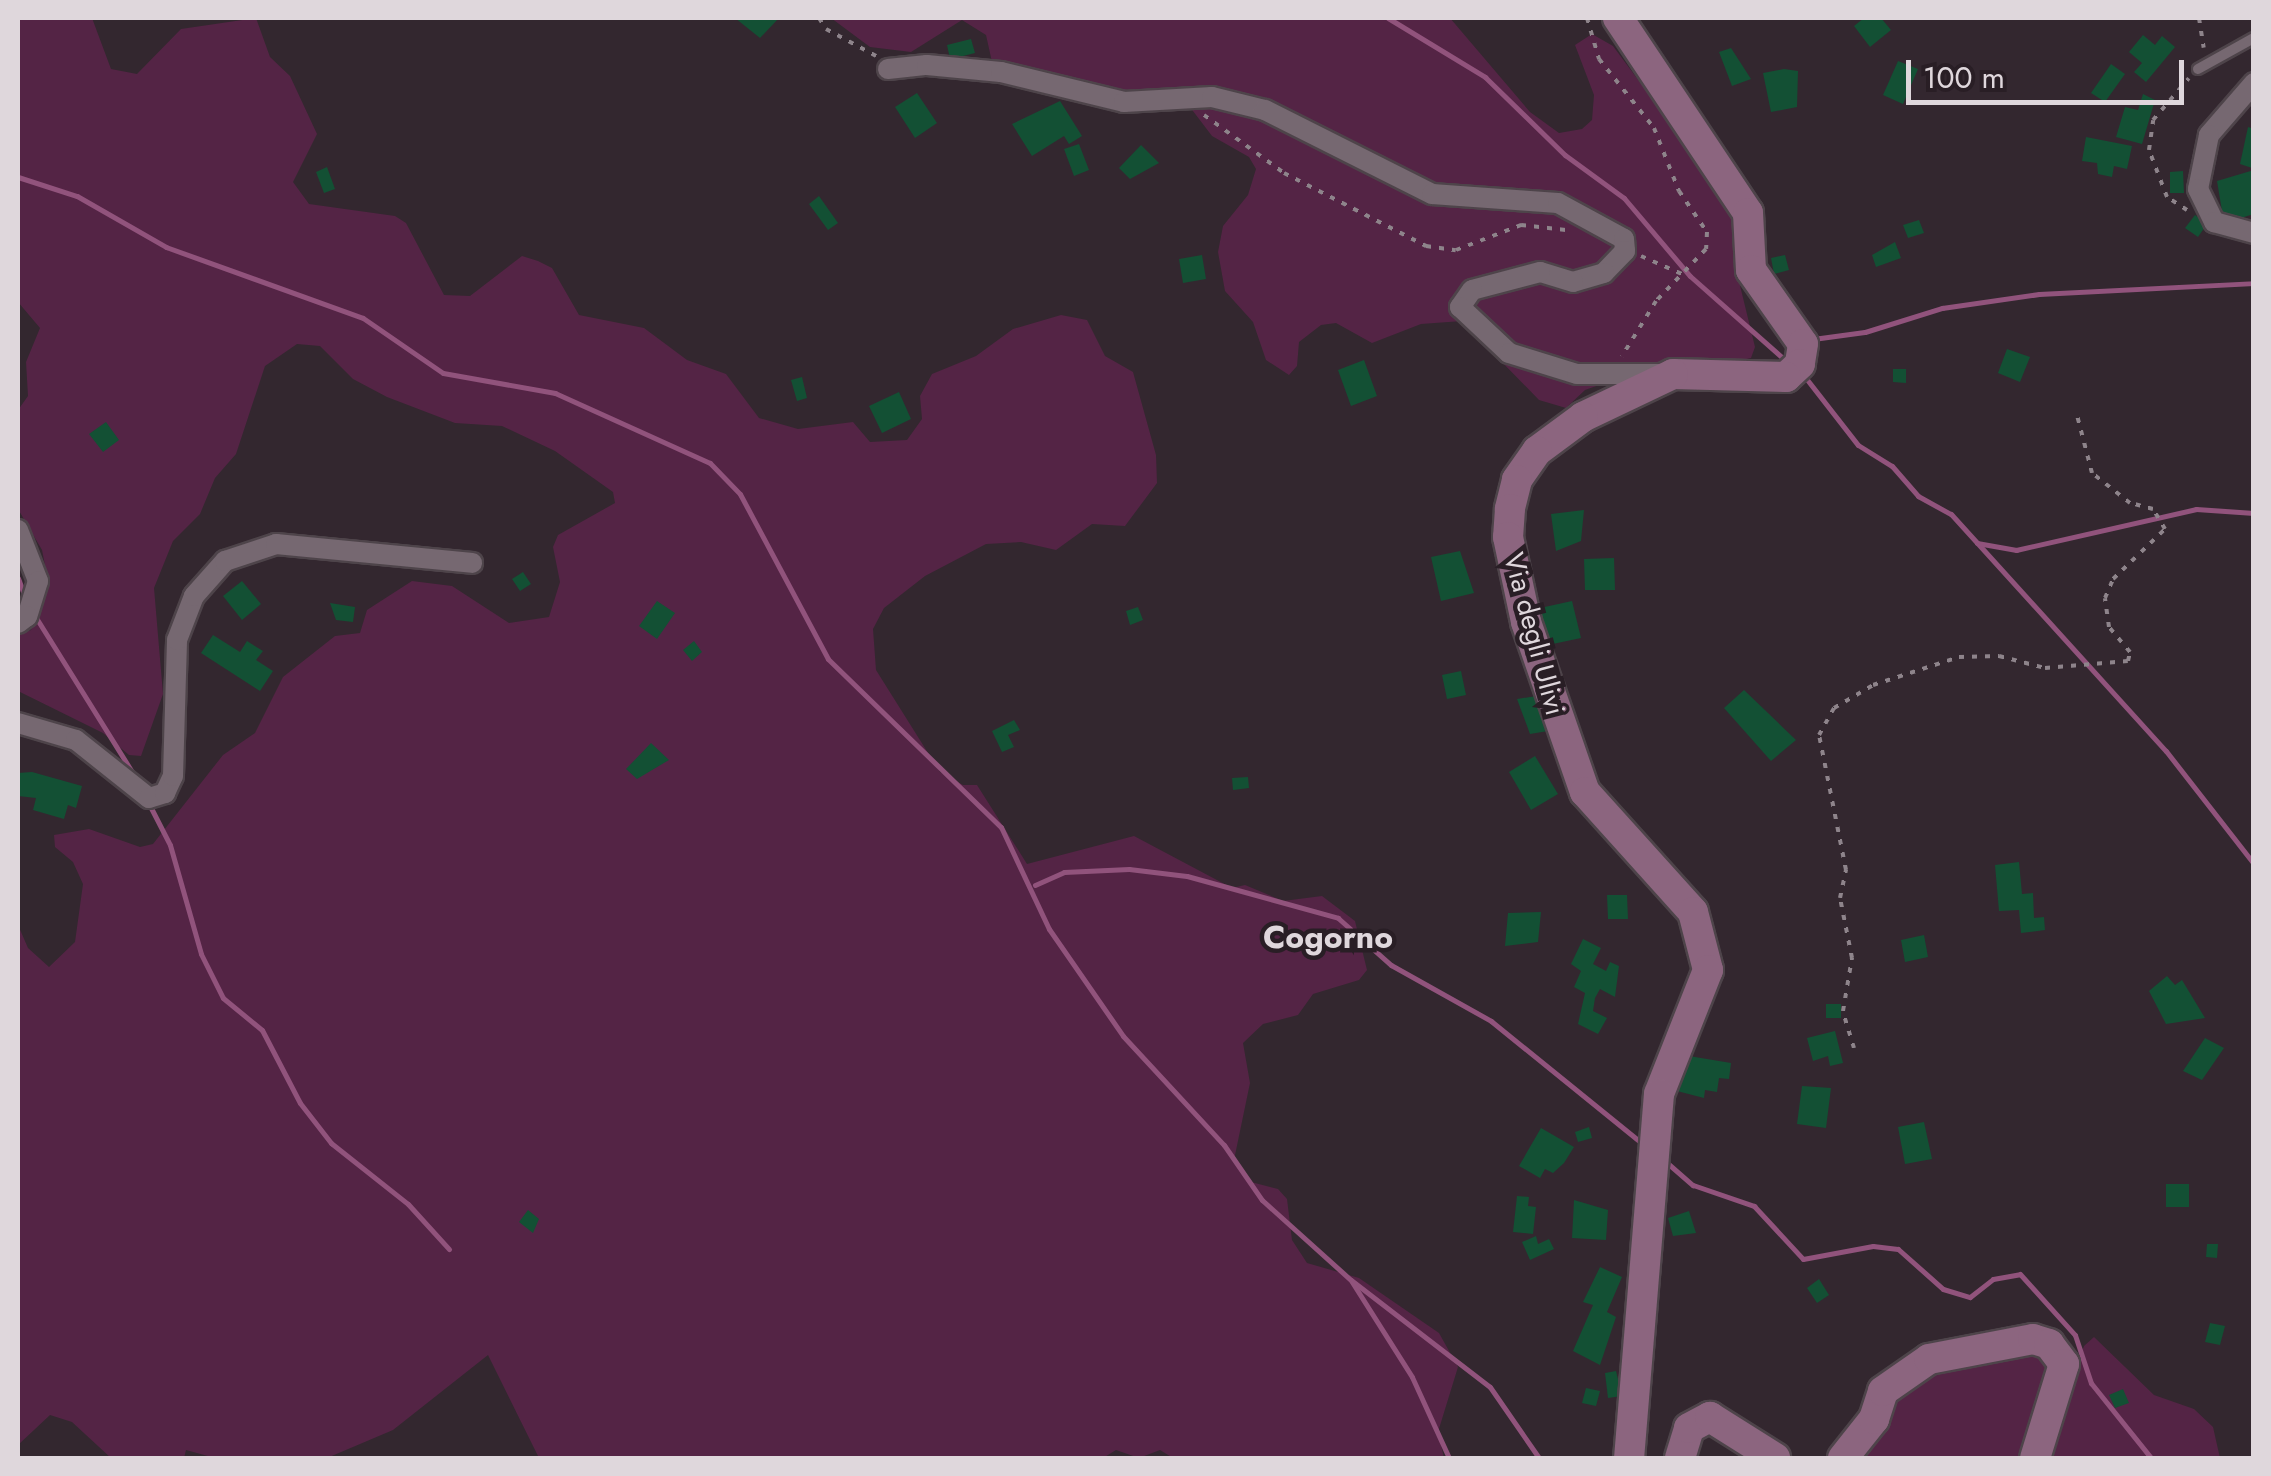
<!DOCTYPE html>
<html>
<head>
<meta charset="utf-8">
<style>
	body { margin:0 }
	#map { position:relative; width:2271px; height:1476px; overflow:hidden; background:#33272f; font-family:Jost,sans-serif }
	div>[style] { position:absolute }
	.green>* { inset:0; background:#542445 }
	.stream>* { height:5px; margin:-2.5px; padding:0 2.5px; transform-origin:2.5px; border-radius:2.5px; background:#91537c }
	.building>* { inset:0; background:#135034 }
	.path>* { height:4px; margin-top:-2px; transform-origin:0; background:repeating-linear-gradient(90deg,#8e848b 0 5px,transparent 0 13px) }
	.roads { filter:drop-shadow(2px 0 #4e444a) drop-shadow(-2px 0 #4e444a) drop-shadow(0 2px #4e444a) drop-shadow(0 -2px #4e444a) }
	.lane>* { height:10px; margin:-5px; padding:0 5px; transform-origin:5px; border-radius:5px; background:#766871 }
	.street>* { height:20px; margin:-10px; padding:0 10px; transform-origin:10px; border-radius:10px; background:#766871 }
	.secondary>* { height:30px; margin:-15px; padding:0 15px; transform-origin:15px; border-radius:15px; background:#8c657f }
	span { translate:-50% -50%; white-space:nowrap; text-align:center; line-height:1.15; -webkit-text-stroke:9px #291e25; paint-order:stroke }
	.street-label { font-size:28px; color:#dfd7dc }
	.quarter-label { font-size:32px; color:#dfd7dc; font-weight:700 }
	.frame { position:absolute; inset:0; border:20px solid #dfd7dc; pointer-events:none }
	.scale { position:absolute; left:1906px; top:60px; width:278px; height:45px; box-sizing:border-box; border:5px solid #dfd7dc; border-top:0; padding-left:12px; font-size:30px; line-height:35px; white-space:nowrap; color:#dfd7dc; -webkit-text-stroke:8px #291e25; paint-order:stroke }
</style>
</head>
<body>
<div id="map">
	<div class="green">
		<div style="clip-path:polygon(18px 18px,92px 18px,111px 69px,137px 74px,181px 29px,256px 18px,270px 57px,290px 76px,317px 134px,293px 182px,309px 204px,395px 216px,406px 223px,444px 295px,470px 296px,522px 256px,538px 261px,552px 268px,579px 315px,644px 328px,687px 360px,726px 374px,759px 418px,798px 429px,853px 422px,870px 442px,907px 440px,922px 419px,920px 396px,932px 374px,976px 356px,1013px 329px,1061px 315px,1087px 320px,1105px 356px,1133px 372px,1156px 455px,1157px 483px,1125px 526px,1092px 524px,1056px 550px,1021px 542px,986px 544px,925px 576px,884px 608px,873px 629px,876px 670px,940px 772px,963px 785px,977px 785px,1027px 864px,1134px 836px,1232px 888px,1245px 885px,1283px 901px,1322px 896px,1355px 921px,1367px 970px,1359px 980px,1313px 994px,1298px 1015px,1263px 1024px,1243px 1043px,1250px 1083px,1234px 1160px,1251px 1182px,1278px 1189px,1287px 1199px,1292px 1240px,1307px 1263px,1359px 1278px,1439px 1333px,1458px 1367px,1438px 1432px,1444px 1458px,1173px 1458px,1160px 1450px,1139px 1458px,1116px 1450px,1103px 1458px,539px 1458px,488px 1355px,393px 1430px,327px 1458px,215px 1458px,186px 1450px,184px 1458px,111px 1458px,72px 1422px,50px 1415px,18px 1445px,18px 925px,28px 948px,49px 967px,75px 942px,83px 884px,73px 862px,55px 847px,54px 835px,89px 829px,140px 847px,153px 844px,223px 755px,255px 733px,283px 677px,335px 636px,360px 633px,367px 610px,412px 581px,452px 586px,509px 623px,549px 617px,560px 582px,553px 547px,558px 535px,615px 503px,613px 492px,555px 451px,502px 426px,455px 423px,387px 397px,353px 379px,320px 346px,297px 344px,265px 366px,236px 454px,215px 478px,200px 514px,173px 541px,154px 588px,163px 694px,141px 756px,129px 755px,103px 733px,18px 691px,18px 635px,31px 630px,49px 585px,42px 550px,18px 509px,18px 410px,28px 396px,26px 362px,40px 328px,18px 302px)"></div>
		<div style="clip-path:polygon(831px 18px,1450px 18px,1530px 112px,1559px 133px,1582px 129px,1592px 120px,1594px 95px,1575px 45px,1592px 34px,1613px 46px,1725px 197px,1738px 228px,1735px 265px,1755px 347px,1751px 358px,1738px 361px,1659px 364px,1585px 390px,1566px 408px,1539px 400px,1462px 321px,1421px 324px,1372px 343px,1336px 323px,1321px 325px,1299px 342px,1297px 366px,1289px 375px,1266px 360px,1253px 322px,1225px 291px,1218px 252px,1223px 226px,1248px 195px,1256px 169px,1249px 157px,1212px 136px,1180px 94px,1131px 93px,992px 62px,986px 35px,962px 20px,911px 52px,870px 47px)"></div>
		<div style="clip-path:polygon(2094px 1337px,2154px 1395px,2194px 1409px,2213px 1427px,2220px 1458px,2042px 1458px,2084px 1346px)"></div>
		<div style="clip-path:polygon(2032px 1354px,2053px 1368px,2019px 1458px,1850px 1458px,1918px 1373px)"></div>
	</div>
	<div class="stream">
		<div style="left:1388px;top:18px;width:114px;rotate:31.3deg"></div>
		<div style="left:1485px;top:77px;width:112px;rotate:44.3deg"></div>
		<div style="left:1565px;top:155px;width:73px;rotate:36.1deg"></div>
		<div style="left:1624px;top:198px;width:102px;rotate:49.8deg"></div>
		<div style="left:1690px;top:276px;width:127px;rotate:41.5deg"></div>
		<div style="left:18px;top:177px;width:62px;rotate:17.9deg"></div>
		<div style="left:77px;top:196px;width:103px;rotate:29.8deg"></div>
		<div style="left:166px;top:247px;width:209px;rotate:19.8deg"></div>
		<div style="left:363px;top:318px;width:97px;rotate:34.5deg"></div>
		<div style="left:443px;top:373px;width:114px;rotate:10.1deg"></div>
		<div style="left:555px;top:393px;width:170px;rotate:24.3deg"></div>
		<div style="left:710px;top:463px;width:43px;rotate:45.9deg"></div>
		<div style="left:740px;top:494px;width:187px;rotate:61.9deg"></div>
		<div style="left:828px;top:659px;width:241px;rotate:44.2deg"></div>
		<div style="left:1001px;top:827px;width:113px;rotate:64.8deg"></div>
		<div style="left:1049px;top:929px;width:130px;rotate:55.3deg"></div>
		<div style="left:1123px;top:1036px;width:149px;rotate:47.2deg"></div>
		<div style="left:1224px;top:1145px;width:67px;rotate:55.4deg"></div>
		<div style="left:1262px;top:1200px;width:120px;rotate:42deg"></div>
		<div style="left:1351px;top:1280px;width:175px;rotate:37.6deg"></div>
		<div style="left:1490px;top:1387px;width:86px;rotate:55.4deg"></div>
		<div style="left:1813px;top:339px;width:52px;rotate:-7.7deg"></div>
		<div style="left:1865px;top:332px;width:81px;rotate:-17.3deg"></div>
		<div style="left:1942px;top:308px;width:98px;rotate:-8.2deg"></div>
		<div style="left:2039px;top:294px;width:215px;rotate:-2.9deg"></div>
		<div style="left:1805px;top:377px;width:86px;rotate:52.1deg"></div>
		<div style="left:1858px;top:445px;width:40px;rotate:32deg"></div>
		<div style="left:1892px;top:466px;width:40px;rotate:49deg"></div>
		<div style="left:1918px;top:496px;width:38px;rotate:29deg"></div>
		<div style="left:1951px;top:514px;width:320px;rotate:47.8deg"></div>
		<div style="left:2166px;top:751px;width:143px;rotate:52.1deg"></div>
		<div style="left:1977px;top:543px;width:40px;rotate:10deg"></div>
		<div style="left:2016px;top:550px;width:185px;rotate:-12.8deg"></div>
		<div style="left:2196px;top:509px;width:58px;rotate:3.9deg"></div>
		<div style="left:18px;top:578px;width:20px;rotate:70deg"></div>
		<div style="left:35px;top:616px;width:184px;rotate:58.1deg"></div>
		<div style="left:149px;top:804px;width:46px;rotate:62.9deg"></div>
		<div style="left:170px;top:845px;width:113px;rotate:74.1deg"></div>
		<div style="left:201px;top:954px;width:49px;rotate:63.4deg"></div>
		<div style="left:223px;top:998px;width:50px;rotate:39.4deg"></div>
		<div style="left:262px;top:1030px;width:82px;rotate:62.5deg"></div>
		<div style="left:300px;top:1103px;width:51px;rotate:52.2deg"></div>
		<div style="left:331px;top:1143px;width:98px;rotate:38.4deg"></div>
		<div style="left:408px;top:1204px;width:61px;rotate:47.7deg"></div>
		<div style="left:1035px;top:885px;width:32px;rotate:-24deg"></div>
		<div style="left:1064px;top:872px;width:65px;rotate:-2.6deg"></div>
		<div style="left:1129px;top:869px;width:58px;rotate:6.9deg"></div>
		<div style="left:1187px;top:876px;width:157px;rotate:15.5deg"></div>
		<div style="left:1338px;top:918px;width:71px;rotate:41.6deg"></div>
		<div style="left:1391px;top:965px;width:115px;rotate:29.2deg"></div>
		<div style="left:1491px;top:1021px;width:197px;rotate:39deg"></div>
		<div style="left:1665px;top:1161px;width:37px;rotate:41deg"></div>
		<div style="left:1693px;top:1185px;width:65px;rotate:19deg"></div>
		<div style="left:1754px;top:1206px;width:72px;rotate:47.2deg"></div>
		<div style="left:1803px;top:1259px;width:71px;rotate:-10.5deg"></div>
		<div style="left:1873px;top:1246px;width:25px;rotate:7deg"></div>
		<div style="left:1898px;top:1249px;width:60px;rotate:41.6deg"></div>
		<div style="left:1943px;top:1289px;width:28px;rotate:17deg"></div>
		<div style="left:1970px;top:1297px;width:29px;rotate:-38deg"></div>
		<div style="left:1993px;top:1279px;width:27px;rotate:-10deg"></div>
		<div style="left:2020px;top:1274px;width:82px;rotate:48deg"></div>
		<div style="left:2075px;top:1335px;width:51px;rotate:71.6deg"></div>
		<div style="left:2091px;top:1383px;width:96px;rotate:51.3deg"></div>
		<div style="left:1352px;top:1282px;width:112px;rotate:57.7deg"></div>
		<div style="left:1412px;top:1377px;width:89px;rotate:65.4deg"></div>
	</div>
	<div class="building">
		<div style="clip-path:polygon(735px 18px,776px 18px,778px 19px,760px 38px)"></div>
		<div style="clip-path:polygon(1864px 18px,1881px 18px,1891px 30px,1870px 47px,1854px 26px)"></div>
		<div style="clip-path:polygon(2143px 35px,2155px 45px,2162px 36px,2175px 47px,2146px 82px,2134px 72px,2142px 63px,2129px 52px)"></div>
		<div style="clip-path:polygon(971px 39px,975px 53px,963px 56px,967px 64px,952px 68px,947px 45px)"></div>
		<div style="clip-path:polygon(1731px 48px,1751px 79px,1732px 86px,1719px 52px)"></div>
		<div style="clip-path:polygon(1898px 61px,1918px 69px,1903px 104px,1883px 95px)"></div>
		<div style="clip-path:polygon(2111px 64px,2125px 74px,2105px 102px,2091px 93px)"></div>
		<div style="clip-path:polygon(1784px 69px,1798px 71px,1797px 107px,1771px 112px,1763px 73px)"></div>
		<div style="clip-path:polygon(917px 93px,937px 123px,915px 138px,895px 107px)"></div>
		<div style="clip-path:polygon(2143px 94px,2155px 100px,2142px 144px,2116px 137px,2125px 107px,2138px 110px)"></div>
		<div style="clip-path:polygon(1060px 101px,1082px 136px,1069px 144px,1064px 136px,1032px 156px,1012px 124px)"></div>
		<div style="clip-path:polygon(2248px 127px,2254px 129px,2252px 168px,2240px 164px)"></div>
		<div style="clip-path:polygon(2086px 137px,2132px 146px,2127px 169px,2114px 166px,2112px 177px,2098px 174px,2097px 163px,2082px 161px)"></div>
		<div style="clip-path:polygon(1079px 144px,1089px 170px,1074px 176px,1064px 149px)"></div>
		<div style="clip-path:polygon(1141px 145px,1159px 163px,1130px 179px,1119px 168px)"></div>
		<div style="clip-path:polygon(327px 167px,335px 189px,324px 193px,316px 172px)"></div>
		<div style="clip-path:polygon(2254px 170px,2254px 214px,2224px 223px,2217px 181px)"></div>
		<div style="clip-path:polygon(2183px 171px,2184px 193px,2170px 193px,2170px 172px)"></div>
		<div style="clip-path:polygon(819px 196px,838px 223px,828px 230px,809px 204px)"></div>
		<div style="clip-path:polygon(2195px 215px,2207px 224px,2198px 237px,2185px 228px)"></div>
		<div style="clip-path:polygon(1919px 220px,1924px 233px,1908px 238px,1903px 225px)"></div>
		<div style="clip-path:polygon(1895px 242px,1901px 258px,1876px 267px,1872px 255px)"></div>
		<div style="clip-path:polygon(1202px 255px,1206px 279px,1183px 283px,1179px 259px)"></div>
		<div style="clip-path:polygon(1785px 255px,1789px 270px,1774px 274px,1771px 258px)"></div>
		<div style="clip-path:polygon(2007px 349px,2030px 357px,2020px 382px,1998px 373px)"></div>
		<div style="clip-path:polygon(1364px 360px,1377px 396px,1351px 406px,1338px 370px)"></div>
		<div style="clip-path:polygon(1893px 369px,1906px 369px,1906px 383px,1893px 382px)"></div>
		<div style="clip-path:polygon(802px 377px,807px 398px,797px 401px,791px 380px)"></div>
		<div style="clip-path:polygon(899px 392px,911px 419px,882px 433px,869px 406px)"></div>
		<div style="clip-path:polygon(106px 422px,119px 440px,103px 452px,89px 434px)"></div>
		<div style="clip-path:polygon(1584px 510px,1581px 541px,1556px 551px,1551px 514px)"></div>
		<div style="clip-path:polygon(1460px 551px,1474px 593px,1441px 601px,1431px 557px)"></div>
		<div style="clip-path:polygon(1614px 558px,1615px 590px,1585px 590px,1584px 559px)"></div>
		<div style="clip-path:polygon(523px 572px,531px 584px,520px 591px,512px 579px)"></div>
		<div style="clip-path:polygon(242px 581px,261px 604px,242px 620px,223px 596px)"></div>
		<div style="clip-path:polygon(657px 601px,675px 613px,657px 639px,639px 626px)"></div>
		<div style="clip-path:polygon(1572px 601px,1581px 638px,1548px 645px,1540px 608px)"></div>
		<div style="clip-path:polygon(330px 603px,355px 607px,353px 622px,336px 620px)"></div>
		<div style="clip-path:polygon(1138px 607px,1143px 620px,1130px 625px,1126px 611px)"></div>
		<div style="clip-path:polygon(213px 635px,240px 652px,247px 641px,263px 651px,256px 660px,273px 671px,260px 691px,201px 653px)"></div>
		<div style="clip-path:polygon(694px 641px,702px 652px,692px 661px,683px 650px)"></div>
		<div style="clip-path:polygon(1461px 671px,1466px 695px,1447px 699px,1442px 675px)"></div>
		<div style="clip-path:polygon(1744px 690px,1796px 740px,1771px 761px,1724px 708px)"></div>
		<div style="clip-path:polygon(1543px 695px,1548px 731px,1530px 734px,1517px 699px)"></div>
		<div style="clip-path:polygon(1014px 720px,1020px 730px,1008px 735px,1014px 747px,1002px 752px,992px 731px)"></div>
		<div style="clip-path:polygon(651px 743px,669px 760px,637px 779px,626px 769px)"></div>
		<div style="clip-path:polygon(1535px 756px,1558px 794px,1531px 810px,1509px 772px)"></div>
		<div style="clip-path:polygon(32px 772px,82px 786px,76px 808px,68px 805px,64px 819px,33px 810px,36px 798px,18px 796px,18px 773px)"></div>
		<div style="clip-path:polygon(1248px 777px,1249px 788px,1233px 790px,1232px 778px)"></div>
		<div style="clip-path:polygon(2019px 862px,2022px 894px,2033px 893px,2034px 918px,2044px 917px,2045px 930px,2021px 933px,2019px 910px,1999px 911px,1995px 865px)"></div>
		<div style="clip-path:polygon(1607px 895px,1627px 895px,1628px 919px,1608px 919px)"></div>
		<div style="clip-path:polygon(1541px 912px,1538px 942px,1505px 946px,1508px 913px)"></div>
		<div style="clip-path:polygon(1924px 935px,1928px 957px,1905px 962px,1901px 940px)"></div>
		<div style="clip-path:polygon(1583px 939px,1601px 948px,1593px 964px,1606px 971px,1610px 962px,1619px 966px,1615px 997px,1600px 989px,1595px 998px,1593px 1011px,1607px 1018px,1598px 1034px,1578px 1024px,1585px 993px,1574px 987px,1581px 971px,1571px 964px)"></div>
		<div style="clip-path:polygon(2167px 976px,2175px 985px,2182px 980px,2205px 1018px,2166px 1024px,2149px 991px)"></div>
		<div style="clip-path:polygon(1826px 1004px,1841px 1004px,1841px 1018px,1826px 1018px)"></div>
		<div style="clip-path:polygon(1835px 1031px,1843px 1063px,1830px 1066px,1828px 1056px,1813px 1061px,1807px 1038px)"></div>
		<div style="clip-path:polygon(2205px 1038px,2224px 1048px,2202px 1080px,2183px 1071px)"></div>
		<div style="clip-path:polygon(1683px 1055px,1731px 1063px,1729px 1079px,1719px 1078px,1717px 1092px,1705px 1090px,1704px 1098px,1677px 1091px)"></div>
		<div style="clip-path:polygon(1802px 1086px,1831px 1088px,1826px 1128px,1797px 1124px)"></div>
		<div style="clip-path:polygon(1924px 1122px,1932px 1159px,1905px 1164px,1898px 1127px)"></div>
		<div style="clip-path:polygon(1589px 1127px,1592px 1138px,1578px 1142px,1575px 1132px)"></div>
		<div style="clip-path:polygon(1541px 1128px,1574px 1147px,1564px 1163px,1553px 1173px,1545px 1169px,1540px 1178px,1519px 1166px)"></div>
		<div style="clip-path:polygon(2166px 1184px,2189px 1184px,2189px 1207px,2166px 1207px)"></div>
		<div style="clip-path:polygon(1517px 1196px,1529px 1197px,1528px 1206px,1536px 1207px,1533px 1234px,1513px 1232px)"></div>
		<div style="clip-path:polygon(1574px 1200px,1608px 1210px,1606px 1240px,1572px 1238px)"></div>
		<div style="clip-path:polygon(528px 1210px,539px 1219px,533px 1233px,519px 1222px)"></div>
		<div style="clip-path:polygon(1689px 1211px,1696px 1233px,1673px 1236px,1668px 1218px)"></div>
		<div style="clip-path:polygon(1536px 1236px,1538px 1244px,1549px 1239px,1554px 1249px,1530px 1260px,1522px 1242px)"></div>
		<div style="clip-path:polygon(2207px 1244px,2218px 1244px,2217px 1258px,2206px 1257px)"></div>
		<div style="clip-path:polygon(1600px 1267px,1622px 1277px,1607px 1312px,1616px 1317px,1600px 1365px,1573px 1351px,1593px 1305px,1583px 1302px)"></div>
		<div style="clip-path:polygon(1819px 1279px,1829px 1295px,1817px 1303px,1807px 1288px)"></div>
		<div style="clip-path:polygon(2210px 1323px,2225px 1326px,2220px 1345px,2205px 1342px)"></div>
		<div style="clip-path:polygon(1616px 1371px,1622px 1396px,1608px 1398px,1605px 1373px)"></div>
		<div style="clip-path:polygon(1586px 1388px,1600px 1391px,1596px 1406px,1582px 1403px)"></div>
		<div style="clip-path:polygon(2123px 1389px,2129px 1403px,2115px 1408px,2109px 1395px)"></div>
	</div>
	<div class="path">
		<div style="left:819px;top:18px;width:13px;rotate:58deg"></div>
		<div style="left:826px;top:29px;width:57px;rotate:28.4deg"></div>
		<div style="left:1587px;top:18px;width:43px;rotate:73.7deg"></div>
		<div style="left:1599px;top:59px;width:88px;rotate:51.4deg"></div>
		<div style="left:1654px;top:128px;width:68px;rotate:68.4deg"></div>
		<div style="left:1679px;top:191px;width:50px;rotate:55.7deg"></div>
		<div style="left:1707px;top:232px;width:17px;rotate:93deg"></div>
		<div style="left:1706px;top:249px;width:72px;rotate:133.9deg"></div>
		<div style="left:1656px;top:301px;width:65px;rotate:121.7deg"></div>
		<div style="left:2199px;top:18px;width:30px;rotate:81deg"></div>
		<div style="left:1204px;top:115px;width:99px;rotate:35.9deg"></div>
		<div style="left:1284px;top:173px;width:160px;rotate:27.2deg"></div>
		<div style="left:1426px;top:246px;width:30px;rotate:8deg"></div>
		<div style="left:1456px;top:250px;width:70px;rotate:-21deg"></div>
		<div style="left:1521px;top:225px;width:45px;rotate:6.3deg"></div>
		<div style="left:2187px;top:210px;width:24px;rotate:-147deg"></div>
		<div style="left:2167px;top:197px;width:50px;rotate:-111deg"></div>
		<div style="left:2149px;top:150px;width:30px;rotate:-82deg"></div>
		<div style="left:2153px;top:120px;width:55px;rotate:-49.4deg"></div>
		<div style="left:1641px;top:256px;width:45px;rotate:23.7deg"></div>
		<div style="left:1854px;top:1048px;width:39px;rotate:-107deg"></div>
		<div style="left:1843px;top:1011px;width:54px;rotate:-80.4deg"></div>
		<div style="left:1852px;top:958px;width:61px;rotate:-101.3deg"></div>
		<div style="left:1840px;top:898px;width:29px;rotate:-78deg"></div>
		<div style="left:1846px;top:870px;width:138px;rotate:-101.3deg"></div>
		<div style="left:1819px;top:735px;width:31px;rotate:-61deg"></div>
		<div style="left:1834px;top:708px;width:45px;rotate:-30.5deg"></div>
		<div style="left:1873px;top:685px;width:90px;rotate:-18deg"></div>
		<div style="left:1959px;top:657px;width:40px;rotate:-1.4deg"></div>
		<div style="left:1999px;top:656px;width:48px;rotate:14.6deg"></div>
		<div style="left:2045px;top:668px;width:83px;rotate:-4.8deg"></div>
		<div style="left:2128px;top:661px;width:9px;rotate:-77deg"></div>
		<div style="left:2130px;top:652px;width:33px;rotate:-130deg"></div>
		<div style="left:2109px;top:627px;width:29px;rotate:-98deg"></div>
		<div style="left:2105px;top:598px;width:21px;rotate:-67deg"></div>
		<div style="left:2113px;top:579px;width:72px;rotate:-43.9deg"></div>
		<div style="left:2165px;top:529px;width:23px;rotate:-121deg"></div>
		<div style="left:2153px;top:509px;width:24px;rotate:-165deg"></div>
		<div style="left:2130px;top:503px;width:48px;rotate:-141.7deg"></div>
		<div style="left:2092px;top:473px;width:60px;rotate:-104.5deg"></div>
	</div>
	<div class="roads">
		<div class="lane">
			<div style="left:2198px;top:69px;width:64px;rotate:-29deg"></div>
		</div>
		<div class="street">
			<div style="left:888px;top:69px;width:39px;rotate:-6deg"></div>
			<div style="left:927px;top:65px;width:74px;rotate:5.4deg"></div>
			<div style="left:1001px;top:72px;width:127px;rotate:13.7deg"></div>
			<div style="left:1124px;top:102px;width:88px;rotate:-3.3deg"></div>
			<div style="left:1212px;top:97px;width:55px;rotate:13.8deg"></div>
			<div style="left:1265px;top:110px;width:187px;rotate:26.7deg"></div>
			<div style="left:1432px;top:194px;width:126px;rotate:4.1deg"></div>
			<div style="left:1558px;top:203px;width:75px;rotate:28.6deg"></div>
			<div style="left:1624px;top:239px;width:12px;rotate:85deg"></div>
			<div style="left:1625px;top:251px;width:30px;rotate:134deg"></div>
			<div style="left:1604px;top:273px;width:32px;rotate:164deg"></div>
			<div style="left:1573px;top:282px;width:34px;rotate:-163deg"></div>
			<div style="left:1540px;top:272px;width:70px;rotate:165.2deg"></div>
			<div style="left:1472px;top:290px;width:21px;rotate:125deg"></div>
			<div style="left:1460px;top:307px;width:67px;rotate:43.2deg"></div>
			<div style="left:1509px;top:353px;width:71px;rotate:17.2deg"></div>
			<div style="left:1577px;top:374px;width:87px"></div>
			<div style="left:2254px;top:83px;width:69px;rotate:130.9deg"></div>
			<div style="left:2209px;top:135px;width:55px;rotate:101.5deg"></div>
			<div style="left:2198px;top:189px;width:37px;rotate:64deg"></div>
			<div style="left:2214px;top:222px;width:41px;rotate:15.4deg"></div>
			<div style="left:18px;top:530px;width:55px;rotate:68.6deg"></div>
			<div style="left:38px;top:581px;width:37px;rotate:107deg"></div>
			<div style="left:27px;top:616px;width:11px;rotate:142deg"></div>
			<div style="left:18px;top:723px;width:60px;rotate:16.3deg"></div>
			<div style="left:76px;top:740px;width:93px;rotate:38.5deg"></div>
			<div style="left:149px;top:798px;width:17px;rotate:-17deg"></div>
			<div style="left:165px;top:793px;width:19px;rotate:-65deg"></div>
			<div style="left:173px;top:776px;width:136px;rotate:-88.3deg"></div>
			<div style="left:177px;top:640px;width:47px;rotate:-68.9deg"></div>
			<div style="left:194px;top:596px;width:47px;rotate:-48.5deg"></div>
			<div style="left:225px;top:561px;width:54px;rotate:-18.4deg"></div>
			<div style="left:276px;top:544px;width:197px;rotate:5.5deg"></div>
		</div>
		<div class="secondary">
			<div style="left:1618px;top:18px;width:234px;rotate:56.3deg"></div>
			<div style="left:1748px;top:213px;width:57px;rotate:87deg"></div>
			<div style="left:1751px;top:270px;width:90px;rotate:54.9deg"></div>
			<div style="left:1803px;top:344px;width:20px;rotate:99deg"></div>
			<div style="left:1800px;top:364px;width:19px;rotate:137deg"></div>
			<div style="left:1786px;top:377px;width:113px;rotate:-178.5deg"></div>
			<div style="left:1673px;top:374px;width:100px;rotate:154.5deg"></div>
			<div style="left:1583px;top:417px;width:57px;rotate:143.5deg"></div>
			<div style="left:1537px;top:451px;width:35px;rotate:125deg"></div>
			<div style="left:1517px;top:480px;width:30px;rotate:104deg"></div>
			<div style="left:1510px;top:509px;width:28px;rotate:94deg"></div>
			<div style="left:1508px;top:537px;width:87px;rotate:78deg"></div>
			<div style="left:1526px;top:622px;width:180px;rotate:70.9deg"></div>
			<div style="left:1585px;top:792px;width:161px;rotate:48deg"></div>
			<div style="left:1693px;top:912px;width:60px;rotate:75.5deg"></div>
			<div style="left:1708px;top:970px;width:133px;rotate:111.6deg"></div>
			<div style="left:1659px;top:1094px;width:365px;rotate:94.7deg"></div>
			<div style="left:1680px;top:1458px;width:31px;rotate:-73deg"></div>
			<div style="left:1689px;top:1428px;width:24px;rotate:-28deg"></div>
			<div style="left:1710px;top:1417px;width:77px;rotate:32.2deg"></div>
			<div style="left:1843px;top:1458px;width:50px;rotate:-51.5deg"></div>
			<div style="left:1874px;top:1419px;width:29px;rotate:-72deg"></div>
			<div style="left:1883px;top:1391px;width:56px;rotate:-34.8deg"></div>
			<div style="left:1929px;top:1359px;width:106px;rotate:-10.9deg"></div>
			<div style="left:2033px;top:1339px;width:17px;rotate:17deg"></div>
			<div style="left:2049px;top:1344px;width:25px;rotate:53deg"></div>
			<div style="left:2064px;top:1364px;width:98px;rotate:107.1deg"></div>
		</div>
	</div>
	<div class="street-label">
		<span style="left:1534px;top:634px;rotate:75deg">Via degli Ulivi</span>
	</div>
	<div class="quarter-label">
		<span style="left:1328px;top:937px">Cogorno</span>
	</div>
	<div class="frame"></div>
	<div class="scale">100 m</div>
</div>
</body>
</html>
